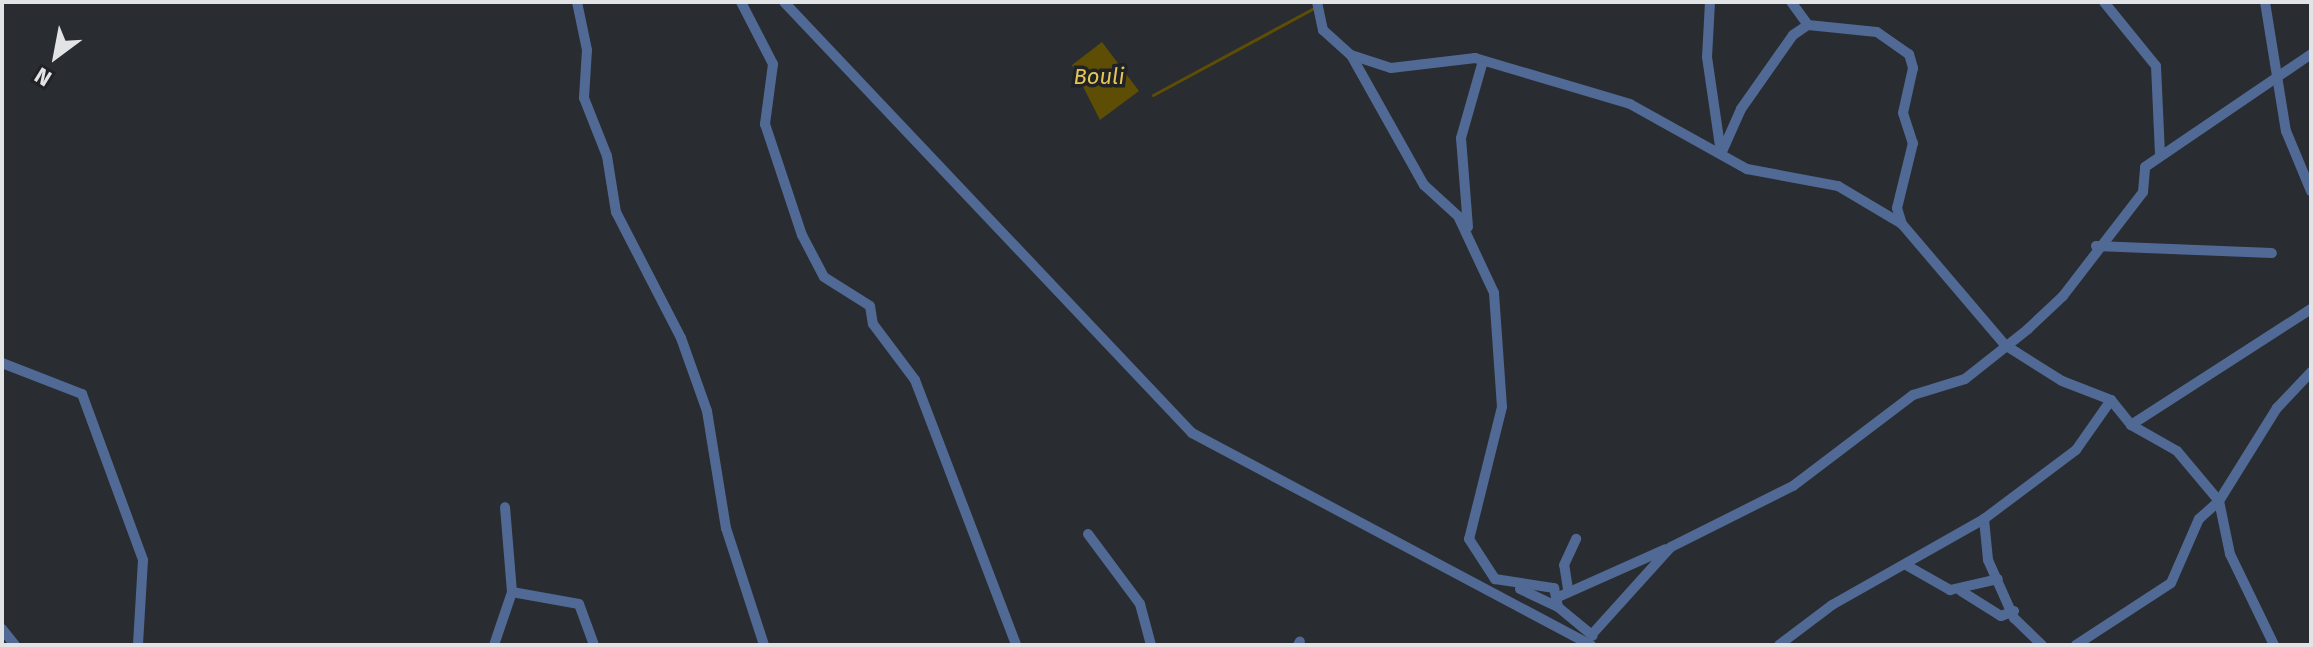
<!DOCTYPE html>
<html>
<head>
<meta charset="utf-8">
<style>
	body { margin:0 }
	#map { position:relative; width:2313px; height:647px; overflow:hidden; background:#292c30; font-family:"Fira Sans",sans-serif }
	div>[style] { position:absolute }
	.water>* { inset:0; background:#5d4d05 }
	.stream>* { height:3px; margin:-1.5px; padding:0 1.5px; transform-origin:1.5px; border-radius:1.5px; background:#5d4d05 }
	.minor>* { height:10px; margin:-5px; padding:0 5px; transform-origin:5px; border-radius:5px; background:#516995 }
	span { translate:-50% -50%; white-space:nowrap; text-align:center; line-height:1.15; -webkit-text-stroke:7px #202226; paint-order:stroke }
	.water-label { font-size:22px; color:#e5c755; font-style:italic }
	.frame { position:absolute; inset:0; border:4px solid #e1e3e5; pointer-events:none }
	.north { position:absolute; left:16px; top:16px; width:80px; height:80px; -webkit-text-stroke:6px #202226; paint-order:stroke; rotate:212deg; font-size:22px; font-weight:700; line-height:32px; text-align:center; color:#e1e3e5 }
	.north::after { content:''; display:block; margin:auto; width:28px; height:36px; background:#e1e3e5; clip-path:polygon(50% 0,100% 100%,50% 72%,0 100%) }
</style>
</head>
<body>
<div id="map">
	<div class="water">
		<div style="clip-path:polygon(1102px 42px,1139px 91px,1100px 120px,1072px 65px)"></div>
	</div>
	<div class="stream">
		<div style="left:1153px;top:95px;width:183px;rotate:-28.4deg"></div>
	</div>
	<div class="minor">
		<div style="left:577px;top:2px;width:49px;rotate:78.2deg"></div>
		<div style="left:587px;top:50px;width:48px;rotate:93.6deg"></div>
		<div style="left:584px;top:98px;width:62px;rotate:68.4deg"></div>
		<div style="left:607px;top:156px;width:57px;rotate:80.9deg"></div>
		<div style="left:616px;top:212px;width:142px;rotate:62.7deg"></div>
		<div style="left:681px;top:338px;width:77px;rotate:70.4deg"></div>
		<div style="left:707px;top:411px;width:119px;rotate:80.8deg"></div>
		<div style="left:726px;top:528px;width:123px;rotate:72deg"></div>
		<div style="left:741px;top:2px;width:70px;rotate:62.7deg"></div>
		<div style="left:773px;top:64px;width:61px;rotate:97.6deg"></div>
		<div style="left:765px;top:124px;width:117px;rotate:71.6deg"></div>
		<div style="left:802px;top:235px;width:47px;rotate:62.4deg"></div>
		<div style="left:824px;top:277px;width:54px;rotate:32.2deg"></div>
		<div style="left:870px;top:306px;width:18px;rotate:81deg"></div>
		<div style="left:873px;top:324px;width:70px;rotate:53.1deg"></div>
		<div style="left:915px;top:380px;width:284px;rotate:69.1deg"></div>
		<div style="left:784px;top:2px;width:593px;rotate:46.57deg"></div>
		<div style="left:1192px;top:433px;width:452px;rotate:28deg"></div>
		<div style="left:1317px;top:2px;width:29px;rotate:78deg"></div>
		<div style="left:1323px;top:30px;width:38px;rotate:42deg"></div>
		<div style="left:1351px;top:55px;width:149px;rotate:60.7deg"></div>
		<div style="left:1424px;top:185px;width:46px;rotate:42.4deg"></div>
		<div style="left:1458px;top:216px;width:85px;rotate:64.9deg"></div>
		<div style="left:1494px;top:293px;width:114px;rotate:86deg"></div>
		<div style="left:1502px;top:407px;width:136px;rotate:104deg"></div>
		<div style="left:1469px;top:539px;width:48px;rotate:57deg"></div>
		<div style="left:1495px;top:579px;width:60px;rotate:8.7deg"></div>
		<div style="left:1554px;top:588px;width:19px;rotate:78deg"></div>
		<div style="left:1558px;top:607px;width:45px;rotate:39.6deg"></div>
		<div style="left:1710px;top:2px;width:55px;rotate:93.1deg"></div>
		<div style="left:1707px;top:57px;width:97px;rotate:81.7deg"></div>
		<div style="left:2104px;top:2px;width:82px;rotate:50.9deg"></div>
		<div style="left:2156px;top:66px;width:88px;rotate:87.4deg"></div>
		<div style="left:2265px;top:2px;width:131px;rotate:80.8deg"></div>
		<div style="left:2286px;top:131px;width:65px;rotate:67.4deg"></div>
		<div style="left:1808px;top:25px;width:69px;rotate:5.8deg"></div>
		<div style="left:1877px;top:32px;width:39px;rotate:35deg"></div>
		<div style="left:1909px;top:54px;width:15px;rotate:74deg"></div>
		<div style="left:1913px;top:68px;width:46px;rotate:102.5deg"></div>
		<div style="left:1903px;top:113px;width:32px;rotate:72deg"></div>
		<div style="left:1913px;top:143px;width:67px;rotate:103.8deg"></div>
		<div style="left:1897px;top:208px;width:17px;rotate:73deg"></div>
		<div style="left:1351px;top:55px;width:42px;rotate:18deg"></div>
		<div style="left:1391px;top:68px;width:85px;rotate:-6.8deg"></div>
		<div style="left:1475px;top:58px;width:162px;rotate:16.5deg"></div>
		<div style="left:1630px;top:104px;width:134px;rotate:29.1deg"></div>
		<div style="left:1747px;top:169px;width:93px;rotate:10.6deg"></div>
		<div style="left:1838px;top:186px;width:74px;rotate:30.7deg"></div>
		<div style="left:1902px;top:224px;width:159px;rotate:49.6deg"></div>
		<div style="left:2005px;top:345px;width:67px;rotate:32.3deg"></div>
		<div style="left:2062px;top:381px;width:53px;rotate:21.2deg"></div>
		<div style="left:2111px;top:400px;width:32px;rotate:51deg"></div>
		<div style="left:2131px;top:425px;width:214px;rotate:-32.8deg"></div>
		<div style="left:1721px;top:154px;width:49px;rotate:-66deg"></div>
		<div style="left:1741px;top:109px;width:90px;rotate:-54.9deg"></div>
		<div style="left:1793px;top:35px;width:18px;rotate:-34deg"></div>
		<div style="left:1808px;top:25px;width:29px;rotate:-126deg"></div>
		<div style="left:1468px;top:227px;width:89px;rotate:-94.5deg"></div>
		<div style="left:1461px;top:138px;width:80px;rotate:-74.1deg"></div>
		<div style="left:2096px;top:246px;width:176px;rotate:2.3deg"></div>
		<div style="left:2px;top:363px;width:86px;rotate:21.2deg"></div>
		<div style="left:82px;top:394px;width:177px;rotate:69.8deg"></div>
		<div style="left:143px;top:560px;width:85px;rotate:93.4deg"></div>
		<div style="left:1984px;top:519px;width:41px;rotate:84.4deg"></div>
		<div style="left:1988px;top:560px;width:64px;rotate:65.9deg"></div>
		<div style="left:2014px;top:618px;width:39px;rotate:44deg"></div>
		<div style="left:1088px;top:534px;width:87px;rotate:53.4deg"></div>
		<div style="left:1140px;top:604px;width:42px;rotate:75deg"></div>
		<div style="left:1906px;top:565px;width:51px;rotate:29.6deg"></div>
		<div style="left:1950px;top:590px;width:49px;rotate:-12.9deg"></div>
		<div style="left:1520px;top:589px;width:42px;rotate:25.3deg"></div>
		<div style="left:1568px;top:589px;width:24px;rotate:-99deg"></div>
		<div style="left:1564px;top:565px;width:29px;rotate:-65deg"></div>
		<div style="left:1961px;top:591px;width:47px;rotate:32deg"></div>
		<div style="left:2001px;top:616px;width:14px;rotate:-21deg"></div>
		<div style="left:512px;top:592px;width:68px;rotate:10.2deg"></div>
		<div style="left:579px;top:604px;width:44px;rotate:69.9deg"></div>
		<div style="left:1556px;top:598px;width:120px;rotate:-24deg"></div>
		<div style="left:2px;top:629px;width:21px;rotate:51deg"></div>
		<div style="left:1595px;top:631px;width:113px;rotate:-47.9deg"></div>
		<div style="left:1671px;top:547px;width:136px;rotate:-26.6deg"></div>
		<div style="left:1793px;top:486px;width:151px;rotate:-37.2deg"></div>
		<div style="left:1913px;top:395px;width:54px;rotate:-17.1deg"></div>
		<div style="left:1965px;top:379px;width:80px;rotate:-38.4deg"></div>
		<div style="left:2028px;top:329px;width:48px;rotate:-43.3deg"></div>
		<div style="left:2063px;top:296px;width:131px;rotate:-52.4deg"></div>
		<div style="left:2143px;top:192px;width:25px;rotate:-85deg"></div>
		<div style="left:2145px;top:167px;width:201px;rotate:-34.2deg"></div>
		<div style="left:494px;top:645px;width:56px;rotate:-71.2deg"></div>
		<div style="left:512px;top:592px;width:85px;rotate:-94.7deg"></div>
		<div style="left:1298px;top:645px;width:4px;rotate:-63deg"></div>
		<div style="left:1779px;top:645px;width:66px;rotate:-37deg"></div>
		<div style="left:1832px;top:605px;width:175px;rotate:-29.5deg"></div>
		<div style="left:1984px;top:519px;width:115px;rotate:-36.9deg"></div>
		<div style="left:2076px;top:450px;width:61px;rotate:-55deg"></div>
		<div style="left:2076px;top:645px;width:113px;rotate:-33.1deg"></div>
		<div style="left:2171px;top:583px;width:70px;rotate:-66.4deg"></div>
		<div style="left:2199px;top:519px;width:27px;rotate:-42deg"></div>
		<div style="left:2219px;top:501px;width:65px;rotate:-130deg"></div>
		<div style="left:2177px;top:451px;width:53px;rotate:-150.5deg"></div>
		<div style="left:2274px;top:645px;width:101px;rotate:-115.8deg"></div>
		<div style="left:2230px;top:554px;width:54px;rotate:-101.7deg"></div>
		<div style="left:2219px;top:501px;width:110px;rotate:-58.1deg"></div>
		<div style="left:2277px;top:408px;width:50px;rotate:-46.6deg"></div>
	</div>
	<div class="water-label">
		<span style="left:1099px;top:77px">Bouli</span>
	</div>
	<div class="frame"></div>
	<div class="north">N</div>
</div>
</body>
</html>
